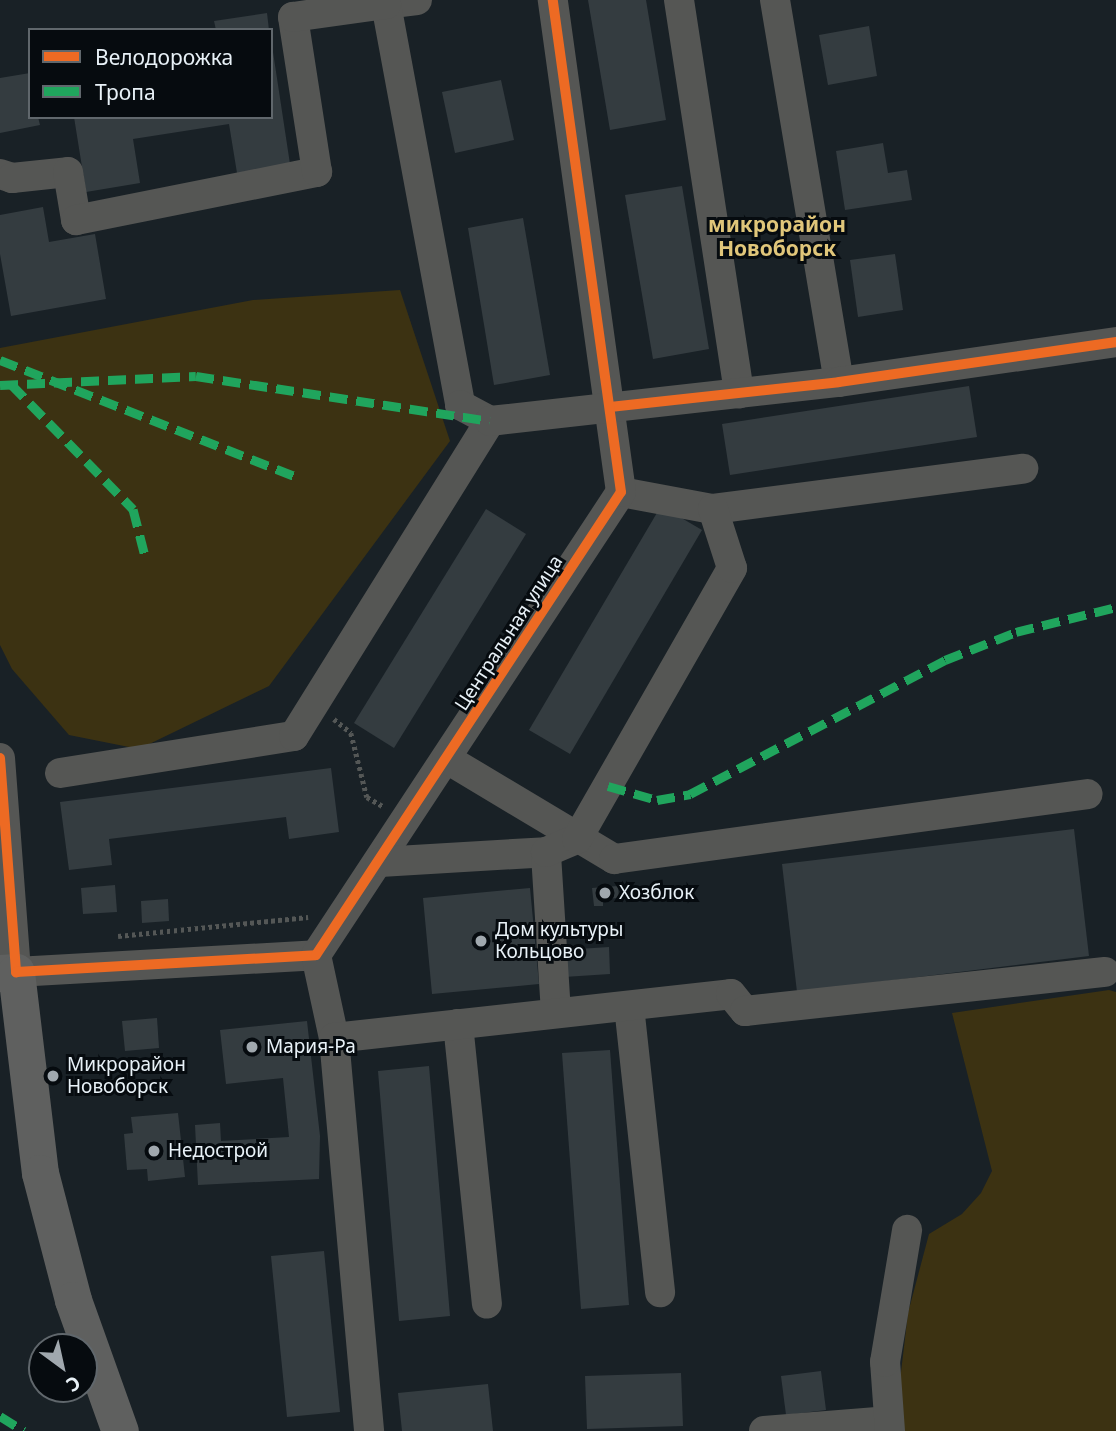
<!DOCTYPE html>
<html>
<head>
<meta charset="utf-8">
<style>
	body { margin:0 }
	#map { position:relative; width:1116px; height:1431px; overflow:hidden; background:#192126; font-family:"Noto Sans",sans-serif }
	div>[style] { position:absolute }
	.green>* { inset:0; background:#3c3212 }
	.building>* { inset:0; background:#343c40 }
	.path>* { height:4.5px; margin-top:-2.25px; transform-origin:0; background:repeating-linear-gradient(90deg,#545756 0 3.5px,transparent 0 7px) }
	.minor>* { height:30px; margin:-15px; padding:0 15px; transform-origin:15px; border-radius:15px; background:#555654 }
	.major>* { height:37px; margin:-18.5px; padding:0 18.5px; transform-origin:18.5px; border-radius:18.5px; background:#5f605f }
	.quiet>* { height:9px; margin-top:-4.5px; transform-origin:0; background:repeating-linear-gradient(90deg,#20a55d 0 18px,transparent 0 27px) }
	.cycleway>* { height:10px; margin:-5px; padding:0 5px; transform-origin:5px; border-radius:5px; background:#ed6a23 }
	.dots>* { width:19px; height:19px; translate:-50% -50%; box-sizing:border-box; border:4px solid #060b0f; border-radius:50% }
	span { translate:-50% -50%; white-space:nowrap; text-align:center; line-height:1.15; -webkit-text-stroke:6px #060b0f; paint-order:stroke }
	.street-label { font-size:19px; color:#e8f1f7 }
	.poi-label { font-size:19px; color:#e8f1f7 }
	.left { translate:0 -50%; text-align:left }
	.neighbourhood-label { font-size:21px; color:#e0c67a; font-weight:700 }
	.legend { position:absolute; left:28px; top:28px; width:245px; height:91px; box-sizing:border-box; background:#060b0f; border:2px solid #60676c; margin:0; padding:9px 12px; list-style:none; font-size:21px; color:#e8f1f7 }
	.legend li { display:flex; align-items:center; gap:14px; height:35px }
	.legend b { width:35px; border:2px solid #60676c }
	.north { position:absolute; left:28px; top:1333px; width:70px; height:70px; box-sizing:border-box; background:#060b0f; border:2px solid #60676c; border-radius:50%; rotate:147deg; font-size:19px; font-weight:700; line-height:28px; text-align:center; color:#e8f1f7 }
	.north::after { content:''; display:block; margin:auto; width:24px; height:32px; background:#a0a8ae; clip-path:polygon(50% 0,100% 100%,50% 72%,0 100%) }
</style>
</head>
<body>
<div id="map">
	<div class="green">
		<div style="clip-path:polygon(400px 290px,450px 441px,269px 686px,139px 749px,69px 735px,12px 669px,0 645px,0 348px,253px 300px)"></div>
		<div style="clip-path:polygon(1109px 990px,1116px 992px,1116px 1431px,894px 1431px,908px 1313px,929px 1234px,962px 1214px,981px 1193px,992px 1171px,952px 1013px)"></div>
	</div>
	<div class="building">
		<div style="clip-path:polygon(588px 0,646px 0,666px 120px,610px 130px)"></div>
		<div style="clip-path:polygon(267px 13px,269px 30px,216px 30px,214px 21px)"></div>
		<div style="clip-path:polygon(869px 26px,877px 76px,828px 85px,819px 35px)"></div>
		<div style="clip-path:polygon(273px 52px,290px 164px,237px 173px,229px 124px,133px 139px,140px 183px,86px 192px,74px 117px,271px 117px)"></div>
		<div style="clip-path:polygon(30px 73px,30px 117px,38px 117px,40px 125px,0 133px,0 78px)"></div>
		<div style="clip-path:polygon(501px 80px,514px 140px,455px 153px,442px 92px)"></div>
		<div style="clip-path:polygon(883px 143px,888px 173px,907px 170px,912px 200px,845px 210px,836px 151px)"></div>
		<div style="clip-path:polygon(682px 186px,709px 349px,653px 359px,625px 195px)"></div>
		<div style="clip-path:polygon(43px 207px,49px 242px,95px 234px,106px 299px,11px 316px,0 254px,0 215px)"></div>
		<div style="clip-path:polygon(523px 218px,550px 375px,494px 385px,468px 228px)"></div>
		<div style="clip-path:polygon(895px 254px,903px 310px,858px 317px,850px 260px)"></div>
		<div style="clip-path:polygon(969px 386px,977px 437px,730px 475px,722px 424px)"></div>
		<div style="clip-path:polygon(661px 506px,702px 530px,570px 754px,529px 730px)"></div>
		<div style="clip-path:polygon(486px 509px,526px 534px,394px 748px,354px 723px)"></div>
		<div style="clip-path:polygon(331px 768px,339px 832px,289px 839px,286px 817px,109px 839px,112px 865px,69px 870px,60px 802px)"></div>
		<div style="clip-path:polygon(1074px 829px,1089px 956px,797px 992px,782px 864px)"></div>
		<div style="clip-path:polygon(115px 885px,117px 912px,83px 914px,81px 888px)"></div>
		<div style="clip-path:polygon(618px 886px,619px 898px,603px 899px,603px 906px,594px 906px,592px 888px)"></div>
		<div style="clip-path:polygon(530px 888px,539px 984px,432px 994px,423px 898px)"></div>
		<div style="clip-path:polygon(168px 899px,169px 921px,142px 923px,141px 901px)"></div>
		<div style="clip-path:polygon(609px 947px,610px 974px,564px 977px,563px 950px)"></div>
		<div style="clip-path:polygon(157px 1018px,159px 1048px,125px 1051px,122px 1021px)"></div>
		<div style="clip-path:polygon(307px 1021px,320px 1136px,319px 1179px,198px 1185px,195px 1125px,220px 1123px,221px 1141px,289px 1137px,283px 1078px,226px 1084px,220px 1030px)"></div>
		<div style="clip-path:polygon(610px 1050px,629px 1305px,581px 1309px,562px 1053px)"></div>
		<div style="clip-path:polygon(429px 1066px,450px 1316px,399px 1321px,378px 1071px)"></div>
		<div style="clip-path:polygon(178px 1113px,185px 1177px,148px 1181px,147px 1169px,127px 1170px,124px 1134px,133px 1133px,131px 1117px)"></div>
		<div style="clip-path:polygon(324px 1251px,340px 1412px,287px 1417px,271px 1256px)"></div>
		<div style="clip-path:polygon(821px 1371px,826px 1410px,786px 1415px,781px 1376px)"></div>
		<div style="clip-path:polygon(681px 1373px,683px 1426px,587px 1429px,585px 1376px)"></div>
		<div style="clip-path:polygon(488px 1384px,493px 1431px,402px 1431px,398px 1393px)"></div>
	</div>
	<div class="path">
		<div style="left:334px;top:719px;width:22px;rotate:39deg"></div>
		<div style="left:351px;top:733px;width:66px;rotate:76deg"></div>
		<div style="left:367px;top:797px;width:20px;rotate:30deg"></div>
		<div style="left:118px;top:936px;width:191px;rotate:-5.7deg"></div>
	</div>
	<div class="minor">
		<div style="left:417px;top:0;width:31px;rotate:173deg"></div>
		<div style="left:386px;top:4px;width:408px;rotate:79.5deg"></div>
		<div style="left:460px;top:405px;width:34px;rotate:28deg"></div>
		<div style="left:679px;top:0;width:398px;rotate:81.3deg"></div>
		<div style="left:775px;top:0;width:387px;rotate:80.5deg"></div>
		<div style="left:0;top:174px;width:13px;rotate:18deg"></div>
		<div style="left:12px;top:178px;width:56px;rotate:-6.1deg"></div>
		<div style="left:68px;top:172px;width:49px;rotate:80.5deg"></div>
		<div style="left:76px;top:220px;width:246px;rotate:-11.3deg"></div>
		<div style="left:317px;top:172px;width:157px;rotate:-98.8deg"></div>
		<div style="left:293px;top:17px;width:94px;rotate:-8deg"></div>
		<div style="left:621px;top:492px;width:94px;rotate:10.5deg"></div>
		<div style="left:713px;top:509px;width:313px;rotate:-7.4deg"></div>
		<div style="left:0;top:758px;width:215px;rotate:85.7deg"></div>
		<div style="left:16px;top:972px;width:300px;rotate:-3.2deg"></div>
		<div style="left:316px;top:955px;width:554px;rotate:-56.63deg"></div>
		<div style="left:621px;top:492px;width:497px;rotate:-97.9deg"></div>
		<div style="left:447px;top:759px;width:195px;rotate:30.9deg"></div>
		<div style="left:614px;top:859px;width:478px;rotate:-7.8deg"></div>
		<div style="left:60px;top:773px;width:237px;rotate:-9deg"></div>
		<div style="left:294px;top:736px;width:371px;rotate:-58.1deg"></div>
		<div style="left:490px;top:421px;width:351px;rotate:-6.4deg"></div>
		<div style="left:839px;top:382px;width:280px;rotate:-8.2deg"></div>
		<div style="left:380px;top:862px;width:166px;rotate:-3.4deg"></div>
		<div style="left:316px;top:955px;width:85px;rotate:77.8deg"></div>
		<div style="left:334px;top:1038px;width:395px;rotate:84.9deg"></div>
		<div style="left:629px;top:1006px;width:288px;rotate:83.8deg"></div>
		<div style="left:556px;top:1013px;width:161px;rotate:-93.6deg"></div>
		<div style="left:546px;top:852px;width:34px;rotate:-23deg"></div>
		<div style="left:577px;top:839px;width:312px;rotate:-60.2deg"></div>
		<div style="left:732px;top:568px;width:62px;rotate:-107.9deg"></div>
		<div style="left:458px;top:1024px;width:281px;rotate:84.1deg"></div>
		<div style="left:334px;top:1038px;width:399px;rotate:-6.3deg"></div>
		<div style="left:731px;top:994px;width:22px;rotate:51deg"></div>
		<div style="left:745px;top:1011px;width:362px;rotate:-6.2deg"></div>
		<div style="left:764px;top:1431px;width:123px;rotate:-4.6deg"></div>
		<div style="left:890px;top:1431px;width:69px;rotate:-94.1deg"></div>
		<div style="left:885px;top:1362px;width:134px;rotate:-80.5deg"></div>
	</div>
	<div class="major">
		<div style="left:0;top:973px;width:16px;rotate:-4deg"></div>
		<div style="left:16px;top:972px;width:202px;rotate:83.2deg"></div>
		<div style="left:40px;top:1173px;width:131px;rotate:75.4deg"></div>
		<div style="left:73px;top:1300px;width:139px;rotate:70.3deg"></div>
	</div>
	<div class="quiet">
		<div style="left:0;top:360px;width:322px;rotate:21.5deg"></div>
		<div style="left:11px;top:384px;width:175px;rotate:45.7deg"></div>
		<div style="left:133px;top:509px;width:53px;rotate:75.7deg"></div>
		<div style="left:0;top:385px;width:196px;rotate:-2.6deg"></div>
		<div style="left:196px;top:376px;width:297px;rotate:8.7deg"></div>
		<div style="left:608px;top:786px;width:51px;rotate:15.9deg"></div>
		<div style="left:657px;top:800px;width:34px;rotate:-10deg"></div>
		<div style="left:690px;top:794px;width:288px;rotate:-27.7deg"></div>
		<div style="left:945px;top:660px;width:76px;rotate:-21.5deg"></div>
		<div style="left:1016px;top:632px;width:103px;rotate:-14deg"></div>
		<div style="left:0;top:1416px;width:28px;rotate:32deg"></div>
	</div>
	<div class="cycleway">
		<div style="left:610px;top:407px;width:230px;rotate:-6.2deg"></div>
		<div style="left:839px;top:382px;width:280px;rotate:-8.2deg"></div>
		<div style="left:0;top:758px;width:215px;rotate:85.7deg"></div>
		<div style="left:16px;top:972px;width:300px;rotate:-3.2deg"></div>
		<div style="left:316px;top:955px;width:554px;rotate:-56.63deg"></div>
		<div style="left:621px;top:492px;width:497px;rotate:-97.9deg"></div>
	</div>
	<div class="dots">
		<div style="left:605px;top:893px;background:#a0a8ae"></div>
		<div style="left:481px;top:941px;background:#a0a8ae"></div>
		<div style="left:252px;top:1047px;background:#a0a8ae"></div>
		<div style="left:53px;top:1076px;background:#a0a8ae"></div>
		<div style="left:154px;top:1151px;background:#a0a8ae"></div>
	</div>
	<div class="street-label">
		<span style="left:509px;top:633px;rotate:-57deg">Центральная улица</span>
	</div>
	<div class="poi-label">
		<span class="left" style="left:619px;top:893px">Хозблок</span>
		<span class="left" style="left:495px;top:941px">Дом культуры<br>Кольцово</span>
		<span class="left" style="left:266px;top:1047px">Мария-Ра</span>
		<span class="left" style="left:67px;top:1076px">Микрорайон<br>Новоборск</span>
		<span class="left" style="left:168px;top:1151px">Недострой</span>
	</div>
	<div class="neighbourhood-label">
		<span style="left:777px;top:236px">микрорайон<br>Новоборск</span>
	</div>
	<ul class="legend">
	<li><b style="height:9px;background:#ed6a23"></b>Велодорожка</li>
	<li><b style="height:9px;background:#20a55d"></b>Тропа</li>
	</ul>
	<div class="north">С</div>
</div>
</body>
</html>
